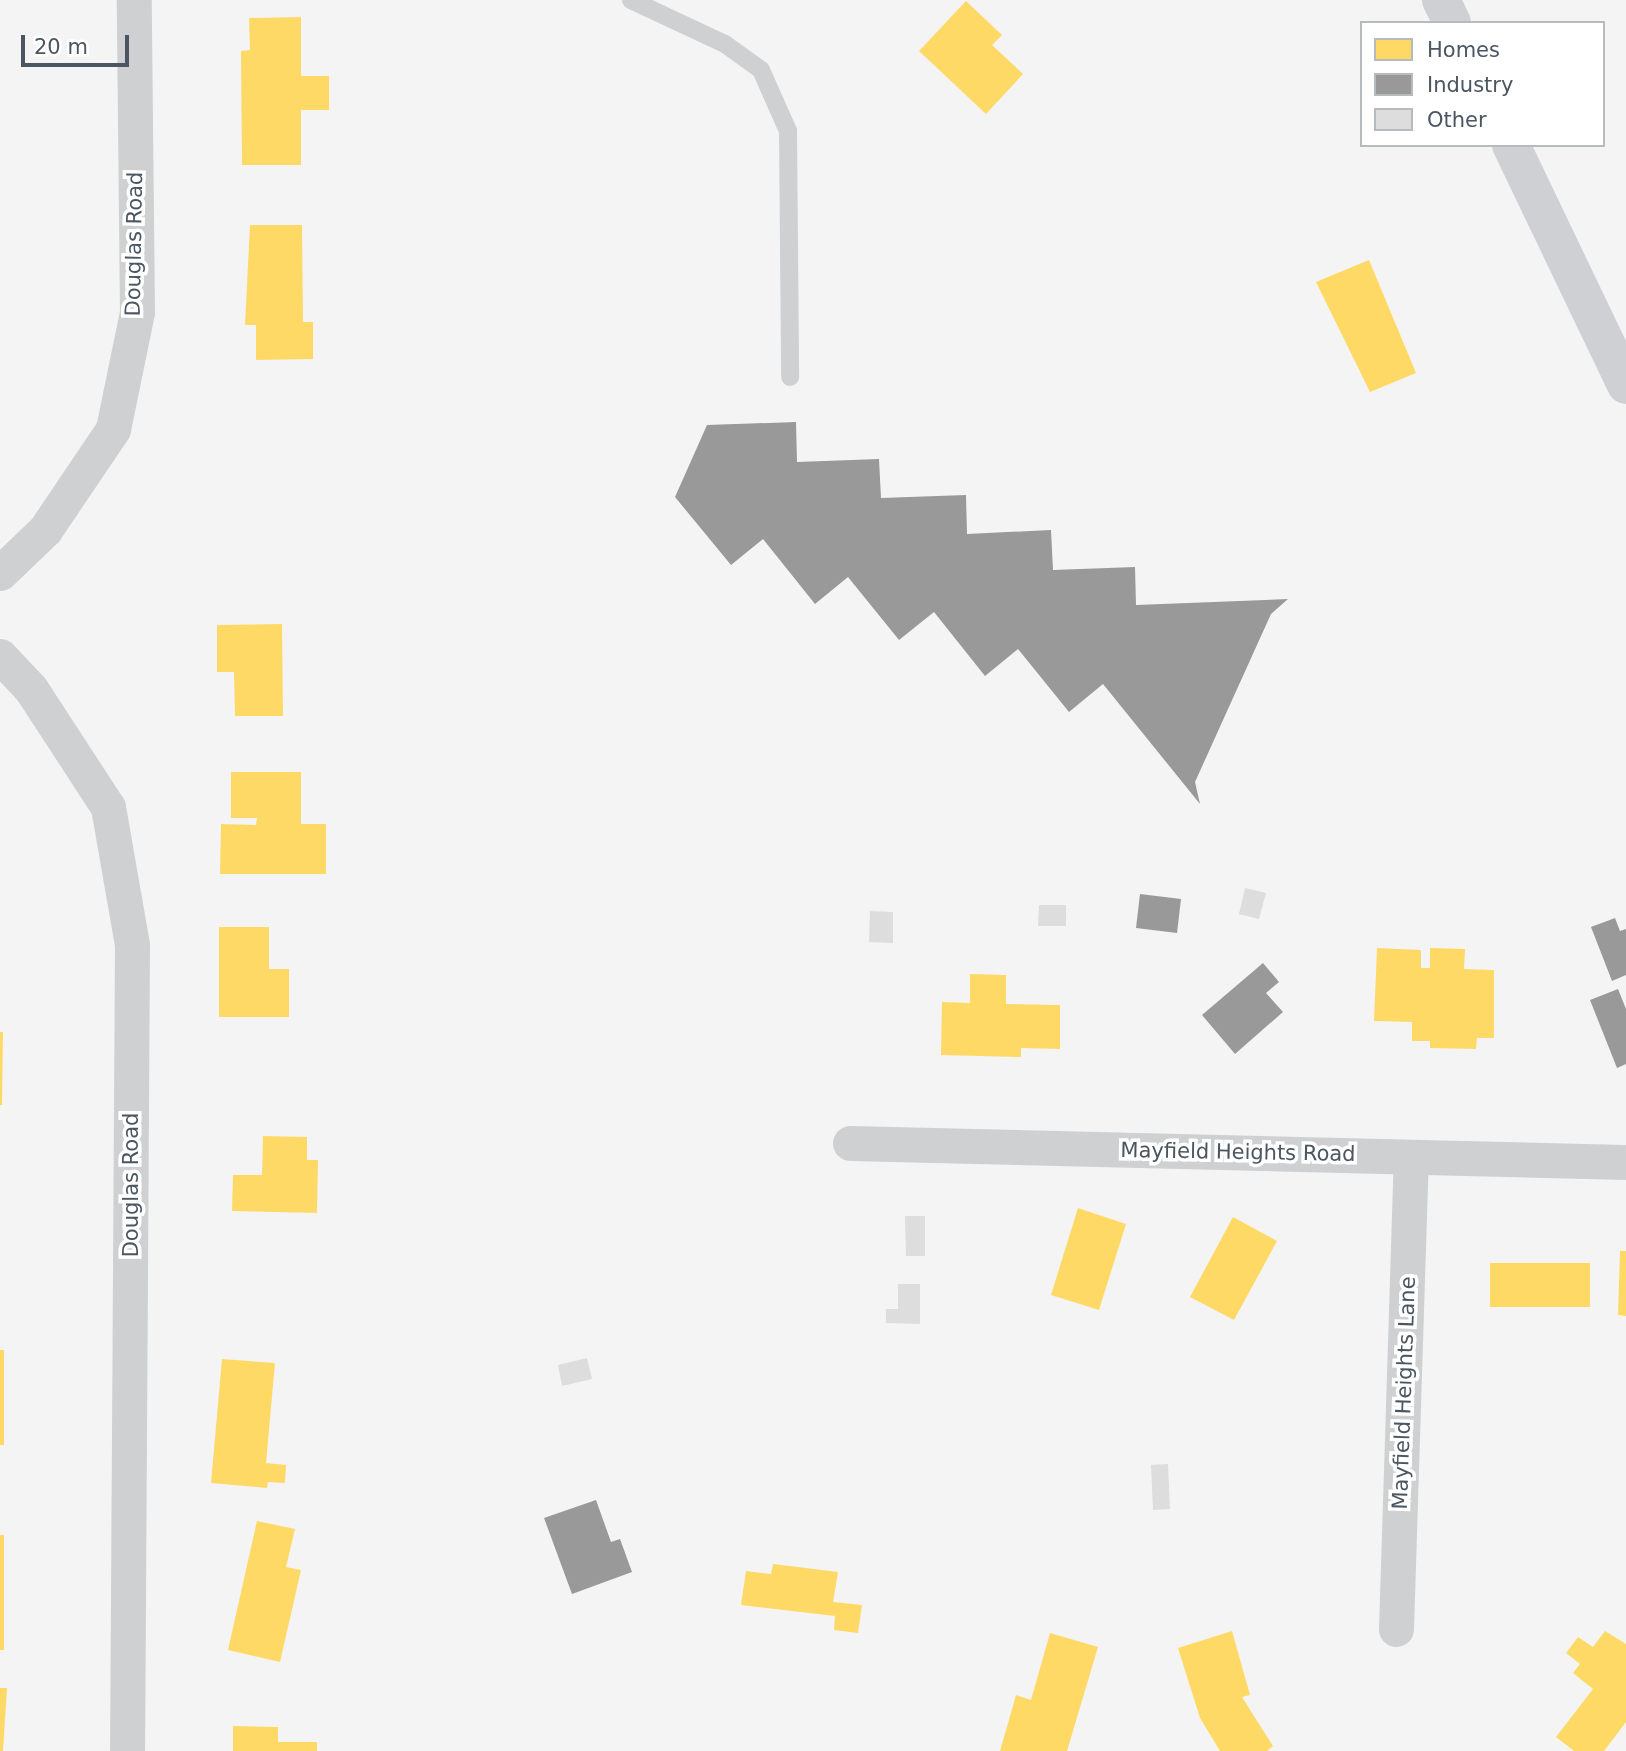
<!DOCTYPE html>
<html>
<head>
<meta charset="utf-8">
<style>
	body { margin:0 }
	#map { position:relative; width:1626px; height:1751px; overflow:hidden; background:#f4f4f4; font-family:"DejaVu Sans",sans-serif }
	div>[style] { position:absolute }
	.homes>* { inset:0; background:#ffd966 }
	.industry>* { inset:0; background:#999 }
	.building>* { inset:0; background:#ddddde }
	.lane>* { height:18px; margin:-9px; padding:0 9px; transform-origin:9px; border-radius:9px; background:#ced0d2 }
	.street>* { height:35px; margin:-17.5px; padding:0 17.5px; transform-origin:17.5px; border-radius:17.5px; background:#ced0d2 }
	.secondary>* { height:38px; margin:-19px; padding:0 19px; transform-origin:19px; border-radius:19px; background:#ced0d4 }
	span { translate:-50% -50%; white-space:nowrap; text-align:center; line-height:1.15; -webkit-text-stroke:7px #fff; paint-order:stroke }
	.street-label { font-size:21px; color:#4a5661 }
	.legend { position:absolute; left:1360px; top:21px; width:245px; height:126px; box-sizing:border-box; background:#fff; border:2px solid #b7bbc0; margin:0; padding:9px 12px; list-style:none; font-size:21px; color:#4a5661 }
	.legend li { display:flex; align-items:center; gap:14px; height:35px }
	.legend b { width:35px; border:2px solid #b7bbc0 }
	.scale { position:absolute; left:21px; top:35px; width:108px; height:32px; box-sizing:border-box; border:4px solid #4a5661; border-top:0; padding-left:9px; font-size:21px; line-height:24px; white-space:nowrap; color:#4a5661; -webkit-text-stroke:5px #fff; paint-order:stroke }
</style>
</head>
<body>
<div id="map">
	<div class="homes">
		<div style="clip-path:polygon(966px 1px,1002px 35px,992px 45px,1023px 74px,986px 114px,919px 51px)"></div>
		<div style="clip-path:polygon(301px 17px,301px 76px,329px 76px,329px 110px,301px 110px,301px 165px,242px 165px,241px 51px,250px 50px,249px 18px)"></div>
		<div style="clip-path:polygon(250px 225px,302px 225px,303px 322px,313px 322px,313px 359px,256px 360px,256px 325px,245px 325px)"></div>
		<div style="clip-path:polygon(1369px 260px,1416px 373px,1370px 392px,1316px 282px)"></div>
		<div style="clip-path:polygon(282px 624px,283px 716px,235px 716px,234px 672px,217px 672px,217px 625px)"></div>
		<div style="clip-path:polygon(231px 772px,301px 772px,301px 824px,326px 824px,326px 874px,220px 874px,221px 824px,256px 825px,257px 818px,231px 818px)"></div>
		<div style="clip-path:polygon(219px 927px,269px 927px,269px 969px,289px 969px,289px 1017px,219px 1017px)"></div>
		<div style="clip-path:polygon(1377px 948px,1421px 950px,1421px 968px,1430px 968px,1430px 948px,1465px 949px,1464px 969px,1494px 970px,1494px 1038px,1477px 1038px,1476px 1049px,1430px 1048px,1430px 1041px,1412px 1041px,1412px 1022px,1374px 1021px)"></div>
		<div style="clip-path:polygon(970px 974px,1006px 975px,1006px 1004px,1060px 1005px,1060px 1049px,1021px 1048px,1021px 1057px,941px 1055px,942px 1002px,970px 1003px)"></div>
		<div style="clip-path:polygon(0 1032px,3px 1032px,2px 1105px,0 1105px)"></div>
		<div style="clip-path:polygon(263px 1136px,307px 1137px,307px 1160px,318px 1160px,317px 1213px,232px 1211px,233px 1175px,262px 1175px)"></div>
		<div style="clip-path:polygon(1078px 1208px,1126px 1224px,1099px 1310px,1051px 1295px)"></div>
		<div style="clip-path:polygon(1233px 1217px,1277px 1241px,1234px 1320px,1190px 1297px)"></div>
		<div style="clip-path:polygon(1620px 1251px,1626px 1251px,1626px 1316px,1618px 1315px)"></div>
		<div style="clip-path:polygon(1490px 1263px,1590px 1263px,1590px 1307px,1490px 1307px)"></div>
		<div style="clip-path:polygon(0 1350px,4px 1350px,4px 1445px,0 1445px)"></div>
		<div style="clip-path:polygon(222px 1359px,275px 1363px,266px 1463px,286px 1465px,285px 1483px,268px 1482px,267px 1488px,211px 1483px)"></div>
		<div style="clip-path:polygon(257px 1521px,295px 1529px,286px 1567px,301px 1570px,280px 1662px,228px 1650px)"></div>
		<div style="clip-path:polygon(0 1535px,4px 1535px,4px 1650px,0 1650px)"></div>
		<div style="clip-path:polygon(773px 1564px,838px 1572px,833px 1602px,862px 1605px,858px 1633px,834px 1630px,835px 1616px,741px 1605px,746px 1571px,771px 1574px)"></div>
		<div style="clip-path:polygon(1232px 1631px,1250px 1695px,1242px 1697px,1273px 1746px,1267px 1751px,1220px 1751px,1200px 1718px,1178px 1648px)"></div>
		<div style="clip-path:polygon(1605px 1631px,1626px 1644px,1626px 1722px,1604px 1751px,1574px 1751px,1556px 1737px,1593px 1689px,1573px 1673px,1580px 1664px,1566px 1653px,1578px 1637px,1593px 1647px)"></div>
		<div style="clip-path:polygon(1050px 1633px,1098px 1647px,1067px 1751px,1000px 1751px,1016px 1695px,1031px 1700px)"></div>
		<div style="clip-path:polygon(0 1688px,7px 1688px,3px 1751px,0 1751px)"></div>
		<div style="clip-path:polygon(233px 1726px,278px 1727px,278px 1742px,317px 1742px,317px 1751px,233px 1751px)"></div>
	</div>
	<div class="industry">
		<div style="clip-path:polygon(796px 422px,797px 462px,879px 459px,881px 498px,966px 495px,967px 534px,1051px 530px,1053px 570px,1135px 567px,1136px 605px,1288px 599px,1271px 614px,1195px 782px,1200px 804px,1103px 684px,1069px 712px,1018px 649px,985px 676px,934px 612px,899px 640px,848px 577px,815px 604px,763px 539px,731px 565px,675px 497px,707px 425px)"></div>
		<div style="clip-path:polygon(1140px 894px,1181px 899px,1177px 933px,1136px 928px)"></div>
		<div style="clip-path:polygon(1615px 918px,1620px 931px,1626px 929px,1626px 975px,1612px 981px,1591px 927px)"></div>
		<div style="clip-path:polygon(1263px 963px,1279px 982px,1266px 993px,1283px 1012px,1235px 1054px,1202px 1015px)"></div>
		<div style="clip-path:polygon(1618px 989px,1626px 1009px,1626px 1064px,1617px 1068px,1590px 1000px)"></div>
		<div style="clip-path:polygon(596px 1500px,611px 1542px,620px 1539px,632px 1572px,572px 1594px,544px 1518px)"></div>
	</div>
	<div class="building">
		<div style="clip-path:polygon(1245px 888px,1266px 893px,1259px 919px,1239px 914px)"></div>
		<div style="clip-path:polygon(1039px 905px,1066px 905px,1066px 926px,1038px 926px)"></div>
		<div style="clip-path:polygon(870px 911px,893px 912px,893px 943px,869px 942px)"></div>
		<div style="clip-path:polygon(905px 1216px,925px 1216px,925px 1256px,906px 1256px)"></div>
		<div style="clip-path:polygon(898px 1284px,920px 1284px,920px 1324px,886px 1323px,886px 1309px,898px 1309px)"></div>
		<div style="clip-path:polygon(587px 1358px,592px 1379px,562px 1386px,558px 1365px)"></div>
		<div style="clip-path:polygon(1168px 1464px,1170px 1509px,1153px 1510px,1151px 1465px)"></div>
	</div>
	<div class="lane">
		<div style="left:631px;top:0;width:104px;rotate:25.1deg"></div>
		<div style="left:725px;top:44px;width:44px;rotate:35.8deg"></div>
		<div style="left:761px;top:70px;width:67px;rotate:66.1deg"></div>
		<div style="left:788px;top:131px;width:246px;rotate:89.5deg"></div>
	</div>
	<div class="street">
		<div style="left:0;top:573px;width:62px;rotate:-43.7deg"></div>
		<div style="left:45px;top:530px;width:122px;rotate:-56deg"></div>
		<div style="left:113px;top:429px;width:119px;rotate:-78.4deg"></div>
		<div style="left:137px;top:312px;width:312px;rotate:-90.6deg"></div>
		<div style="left:0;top:656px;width:45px;rotate:46.8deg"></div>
		<div style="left:31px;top:689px;width:141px;rotate:56.9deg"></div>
		<div style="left:108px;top:807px;width:139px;rotate:80.1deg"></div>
		<div style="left:132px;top:944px;width:807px;rotate:90.35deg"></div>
		<div style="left:850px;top:1143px;width:776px;rotate:1.4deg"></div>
		<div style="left:1396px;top:1629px;width:472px;rotate:-88.2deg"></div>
	</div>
	<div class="secondary">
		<div style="left:1441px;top:0;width:25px;rotate:64deg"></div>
		<div style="left:1511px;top:145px;width:266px;rotate:64.4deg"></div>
	</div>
	<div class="street-label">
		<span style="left:134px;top:244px;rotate:-89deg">Douglas Road</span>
		<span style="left:1238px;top:1152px;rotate:1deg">Mayfield Heights Road</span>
		<span style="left:131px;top:1185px;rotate:-90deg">Douglas Road</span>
		<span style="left:1404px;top:1393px;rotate:-88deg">Mayfield Heights Lane</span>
	</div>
	<ul class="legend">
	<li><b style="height:19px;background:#ffd966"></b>Homes</li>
	<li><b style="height:19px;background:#999"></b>Industry</li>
	<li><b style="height:19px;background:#ddddde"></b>Other</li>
	</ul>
	<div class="scale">20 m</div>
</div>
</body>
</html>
